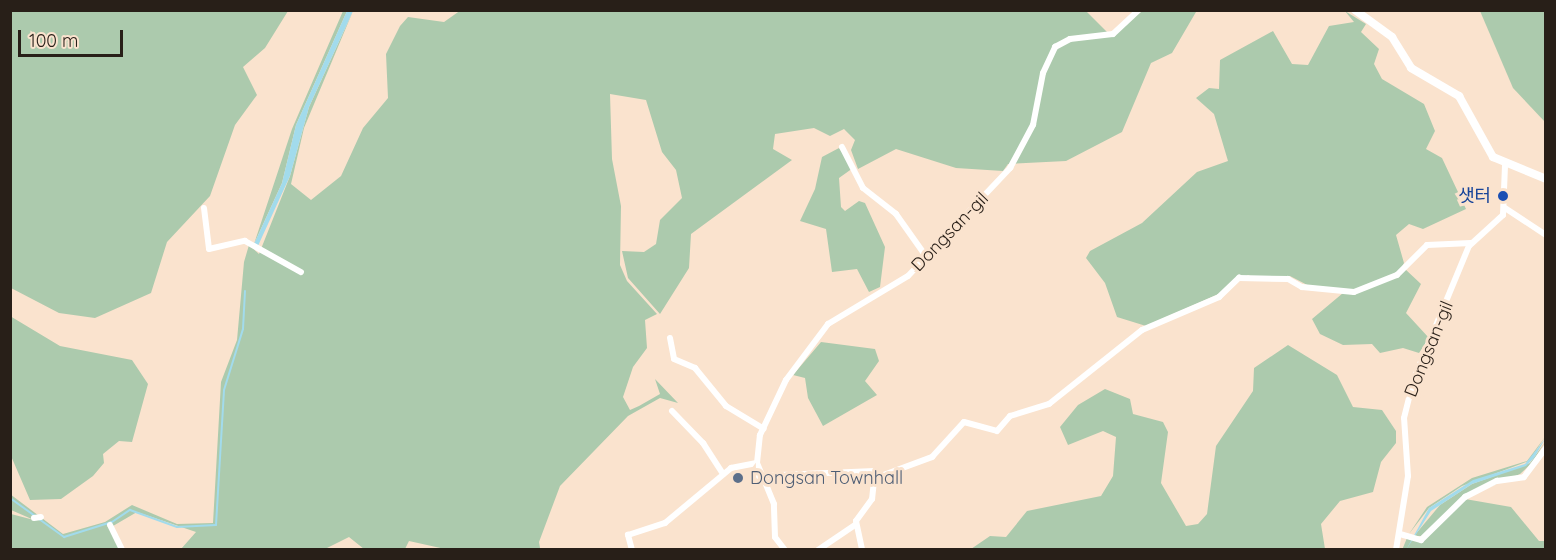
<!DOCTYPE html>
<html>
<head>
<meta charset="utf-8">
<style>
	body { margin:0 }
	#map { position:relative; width:1556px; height:560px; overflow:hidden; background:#fae3ce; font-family:Quicksand,"Noto Sans KR",sans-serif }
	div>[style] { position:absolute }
	.green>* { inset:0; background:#accaad }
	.water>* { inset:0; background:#a2dbec }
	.stream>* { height:2px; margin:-1px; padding:0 1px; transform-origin:1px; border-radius:1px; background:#a2dbec }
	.minor>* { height:6px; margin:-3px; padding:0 3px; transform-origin:3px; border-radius:3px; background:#fff }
	.tertiary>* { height:8px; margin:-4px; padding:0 4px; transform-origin:4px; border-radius:4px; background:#fff }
	.dots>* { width:16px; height:16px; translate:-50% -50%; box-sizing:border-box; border:3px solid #fae3ce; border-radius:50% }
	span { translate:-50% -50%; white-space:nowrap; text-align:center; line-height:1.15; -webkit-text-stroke:6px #fae3ce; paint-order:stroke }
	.transit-label { font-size:18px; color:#164399 }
	.right { translate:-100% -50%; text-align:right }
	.street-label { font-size:18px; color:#281f18 }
	.service-label { font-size:18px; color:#4e5e75 }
	.left { translate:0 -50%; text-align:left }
	.frame { position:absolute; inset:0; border:12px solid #281f18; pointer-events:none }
	.scale { position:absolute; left:18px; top:30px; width:105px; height:27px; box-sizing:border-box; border:3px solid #281f18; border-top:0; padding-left:8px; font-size:18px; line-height:21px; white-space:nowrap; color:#281f18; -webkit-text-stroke:4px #fae3ce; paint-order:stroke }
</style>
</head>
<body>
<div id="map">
	<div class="green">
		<div style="clip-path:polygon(461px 10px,1085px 10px,1112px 37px,1142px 11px,1219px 11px,1196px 12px,1172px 53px,1151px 63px,1122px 132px,1066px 161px,1008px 164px,1003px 171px,956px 168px,896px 149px,858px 169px,851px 150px,855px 140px,844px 129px,830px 136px,814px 128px,775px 134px,773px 149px,792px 160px,691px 234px,689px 268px,660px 314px,628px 278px,622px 251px,644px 252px,656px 244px,660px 220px,682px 198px,676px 170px,662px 152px,646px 100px,610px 94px,612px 159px,621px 206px,620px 265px,627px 281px,657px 314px,645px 320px,647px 348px,633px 367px,623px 397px,630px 410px,639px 406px,660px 394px,655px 379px,678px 403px,660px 398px,628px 416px,560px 486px,539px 542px,540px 548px,554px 549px,445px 549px,409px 541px,405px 549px,364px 549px,349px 537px,325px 549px,181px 549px,196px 532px,137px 512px,113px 526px,119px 549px,11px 549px,11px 514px,34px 520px,11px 510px,10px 494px,63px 534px,105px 522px,132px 505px,177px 524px,213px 523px,221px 382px,237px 340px,244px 262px,249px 245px,259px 254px,290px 176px,309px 107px,353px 11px,304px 128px,291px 184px,311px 200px,341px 176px,363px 128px,388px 98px,386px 54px,400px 26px,408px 17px,444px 22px)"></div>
		<div style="clip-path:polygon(10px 11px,288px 11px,265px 48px,243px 67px,257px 95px,235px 125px,210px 196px,167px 242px,151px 293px,95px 318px,59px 313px,11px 288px)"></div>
		<div style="clip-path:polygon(343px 11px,347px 11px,296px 125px,282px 183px,254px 244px,292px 129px)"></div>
		<div style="clip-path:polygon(1345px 11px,1366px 24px,1361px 32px,1379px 49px,1374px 64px,1382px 79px,1424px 104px,1435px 131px,1426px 149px,1442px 158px,1466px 209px,1423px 229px,1409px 224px,1396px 235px,1404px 263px,1400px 271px,1353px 291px,1313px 288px,1290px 276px,1256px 279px,1248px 275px,1221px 293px,1146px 326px,1117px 317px,1105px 283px,1086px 258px,1090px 251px,1142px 223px,1197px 172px,1228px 161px,1214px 114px,1196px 98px,1209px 88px,1219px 89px,1220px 60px,1273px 31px,1292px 64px,1308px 65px,1329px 26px,1354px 22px)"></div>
		<div style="clip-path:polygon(1480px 11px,1545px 11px,1545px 122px,1513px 88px)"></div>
		<div style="clip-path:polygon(839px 148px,853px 168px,839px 178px,841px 207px,845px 211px,859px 201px,865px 203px,885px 247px,880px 287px,869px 292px,857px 269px,832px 272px,826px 229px,800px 221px,815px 189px,822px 157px)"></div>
		<div style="clip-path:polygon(1405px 269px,1421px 284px,1406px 313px,1429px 338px,1419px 353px,1403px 348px,1380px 353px,1372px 344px,1343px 345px,1320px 334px,1312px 319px,1343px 293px)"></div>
		<div style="clip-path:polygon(10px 316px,60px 346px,132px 360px,148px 384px,132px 442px,119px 441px,103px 454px,104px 463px,93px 476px,61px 499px,30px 500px,11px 456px)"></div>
		<div style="clip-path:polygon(821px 342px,875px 349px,879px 361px,865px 381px,877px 395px,823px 426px,808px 398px,805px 378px,793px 375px)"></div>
		<div style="clip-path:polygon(1288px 345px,1337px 375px,1353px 407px,1382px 410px,1396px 431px,1396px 443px,1381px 462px,1373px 492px,1340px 501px,1321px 524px,1325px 549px,971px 549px,990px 536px,1006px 537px,1027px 511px,1101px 496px,1113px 476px,1116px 437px,1103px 431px,1068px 445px,1060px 427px,1078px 405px,1105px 389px,1130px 399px,1133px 414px,1163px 422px,1168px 432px,1161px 483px,1186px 526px,1198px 524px,1207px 514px,1216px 446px,1253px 391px,1254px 368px)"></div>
		<div style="clip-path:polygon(1545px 437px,1529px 461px,1462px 486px,1429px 508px,1409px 534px,1427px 507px,1472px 478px,1527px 461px)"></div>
		<div style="clip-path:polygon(1545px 442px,1532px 463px,1520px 474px,1459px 500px,1422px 536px,1414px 536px,1440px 505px,1472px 484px,1530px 463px)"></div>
		<div style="clip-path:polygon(1465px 499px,1511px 507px,1539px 541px,1545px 541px,1545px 549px,1402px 550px,1407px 538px,1421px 542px)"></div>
	</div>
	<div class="water">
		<div style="clip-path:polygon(347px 11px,353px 11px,309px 107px,290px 176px,257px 248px,254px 244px,282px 183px,296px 125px)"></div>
		<div style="clip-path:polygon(1545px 439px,1534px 458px,1526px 466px,1472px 484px,1431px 511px,1406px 550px,1429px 508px,1473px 480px,1525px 464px)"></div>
	</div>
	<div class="stream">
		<div style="left:10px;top:498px;width:67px;rotate:35.8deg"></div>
		<div style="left:64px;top:537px;width:50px;rotate:-17.4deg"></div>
		<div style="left:112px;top:522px;width:22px;rotate:-34deg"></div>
		<div style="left:130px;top:510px;width:50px;rotate:19.9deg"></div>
		<div style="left:177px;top:527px;width:39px;rotate:-3deg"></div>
		<div style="left:216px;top:525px;width:135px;rotate:-86.6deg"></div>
		<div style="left:224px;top:390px;width:64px;rotate:-72.7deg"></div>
		<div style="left:243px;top:329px;width:38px;rotate:-87deg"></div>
	</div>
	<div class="minor">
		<div style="left:842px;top:147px;width:46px;rotate:62.9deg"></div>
		<div style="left:863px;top:188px;width:42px;rotate:38.2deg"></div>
		<div style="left:896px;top:214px;width:50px;rotate:54.7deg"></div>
		<div style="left:204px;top:208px;width:41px;rotate:83deg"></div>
		<div style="left:209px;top:249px;width:37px;rotate:-13deg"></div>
		<div style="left:245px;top:241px;width:64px;rotate:29deg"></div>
		<div style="left:1505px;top:208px;width:49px;rotate:33.4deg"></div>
		<div style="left:670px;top:338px;width:21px;rotate:79deg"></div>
		<div style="left:674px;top:359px;width:23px;rotate:23deg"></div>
		<div style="left:695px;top:368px;width:49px;rotate:50.8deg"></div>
		<div style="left:726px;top:406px;width:44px;rotate:31.2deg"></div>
		<div style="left:672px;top:411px;width:45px;rotate:45.9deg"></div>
		<div style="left:703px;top:443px;width:37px;rotate:57deg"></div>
		<div style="left:759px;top:476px;width:116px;rotate:-2.5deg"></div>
		<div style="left:875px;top:471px;width:28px;rotate:96deg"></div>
		<div style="left:872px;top:499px;width:27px;rotate:126deg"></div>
		<div style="left:856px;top:521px;width:30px;rotate:78deg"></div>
		<div style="left:878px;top:477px;width:58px;rotate:-20.3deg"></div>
		<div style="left:932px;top:457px;width:47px;rotate:-47.6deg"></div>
		<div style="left:964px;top:422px;width:34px;rotate:15deg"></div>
		<div style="left:997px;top:431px;width:20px;rotate:-49deg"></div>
		<div style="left:1010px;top:416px;width:41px;rotate:-17.1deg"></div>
		<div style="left:1049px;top:404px;width:119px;rotate:-38.5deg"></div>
		<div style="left:1142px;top:330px;width:84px;rotate:-23.2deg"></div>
		<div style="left:1219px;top:297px;width:28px;rotate:-44deg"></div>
		<div style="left:1239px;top:278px;width:49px;rotate:1.2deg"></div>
		<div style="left:1288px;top:279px;width:16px;rotate:30deg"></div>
		<div style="left:1302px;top:287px;width:52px;rotate:5.5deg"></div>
		<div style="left:1354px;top:292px;width:46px;rotate:-21.6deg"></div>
		<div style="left:1397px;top:275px;width:42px;rotate:-45deg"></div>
		<div style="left:1427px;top:245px;width:44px;rotate:-2.6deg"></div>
		<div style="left:34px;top:518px;width:7px;rotate:-8deg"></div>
		<div style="left:110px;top:525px;width:28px;rotate:64deg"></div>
		<div style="left:1400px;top:534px;width:22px;rotate:16deg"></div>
		<div style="left:1421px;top:540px;width:62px;rotate:-44.3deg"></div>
		<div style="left:1465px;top:497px;width:36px;rotate:-27deg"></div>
		<div style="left:1497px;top:481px;width:27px;rotate:-8deg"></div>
		<div style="left:1524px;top:477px;width:36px;rotate:-53deg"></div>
		<div style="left:632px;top:550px;width:16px;rotate:-105deg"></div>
		<div style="left:628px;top:535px;width:39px;rotate:-18deg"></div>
		<div style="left:665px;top:523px;width:86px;rotate:-39.8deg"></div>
		<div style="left:731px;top:468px;width:26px;rotate:-11deg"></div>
		<div style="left:785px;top:550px;width:16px;rotate:-128deg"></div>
		<div style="left:775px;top:537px;width:33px;rotate:-92deg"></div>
		<div style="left:774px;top:504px;width:44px;rotate:-112.5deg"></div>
		<div style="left:757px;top:463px;width:28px;rotate:-84deg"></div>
		<div style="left:760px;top:435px;width:61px;rotate:-64.7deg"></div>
		<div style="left:786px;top:380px;width:70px;rotate:-53.1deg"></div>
		<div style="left:828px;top:324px;width:93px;rotate:-31deg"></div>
		<div style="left:908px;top:276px;width:149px;rotate:-46.6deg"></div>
		<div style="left:1010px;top:168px;width:49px;rotate:-61.9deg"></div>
		<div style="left:1033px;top:125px;width:53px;rotate:-79.1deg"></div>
		<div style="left:1043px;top:73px;width:29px;rotate:-65deg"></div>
		<div style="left:1055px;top:47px;width:17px;rotate:-28deg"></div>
		<div style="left:1070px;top:39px;width:43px;rotate:-6.6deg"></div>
		<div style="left:1113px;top:34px;width:35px;rotate:-43deg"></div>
		<div style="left:818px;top:550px;width:45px;rotate:-34deg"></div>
		<div style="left:1396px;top:550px;width:75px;rotate:-80.8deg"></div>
		<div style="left:1408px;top:476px;width:58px;rotate:-93.9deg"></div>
		<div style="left:1404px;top:418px;width:38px;rotate:-76deg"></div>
		<div style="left:1413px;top:381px;width:146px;rotate:-67.5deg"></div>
		<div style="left:1469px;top:246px;width:46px;rotate:-42.4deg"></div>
		<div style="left:1503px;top:215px;width:50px;rotate:-87.7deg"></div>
	</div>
	<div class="tertiary">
		<div style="left:1355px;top:10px;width:46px;rotate:36.1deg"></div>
		<div style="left:1392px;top:37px;width:36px;rotate:58deg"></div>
		<div style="left:1411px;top:68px;width:56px;rotate:30.3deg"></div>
		<div style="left:1459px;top:96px;width:70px;rotate:60.9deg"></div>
		<div style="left:1493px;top:157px;width:57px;rotate:22.5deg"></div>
	</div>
	<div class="dots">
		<div style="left:1503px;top:196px;background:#1a4fb4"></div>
		<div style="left:738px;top:478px;background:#5c6f8a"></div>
	</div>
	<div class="transit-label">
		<span class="right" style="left:1491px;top:196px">샛터</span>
	</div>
	<div class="street-label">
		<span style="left:950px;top:232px;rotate:-46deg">Dongsan-gil</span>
		<span style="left:1429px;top:349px;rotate:-68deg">Dongsan-gil</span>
	</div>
	<div class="service-label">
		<span class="left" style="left:750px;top:478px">Dongsan Townhall</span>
	</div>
	<div class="frame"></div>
	<div class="scale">100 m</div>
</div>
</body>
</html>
